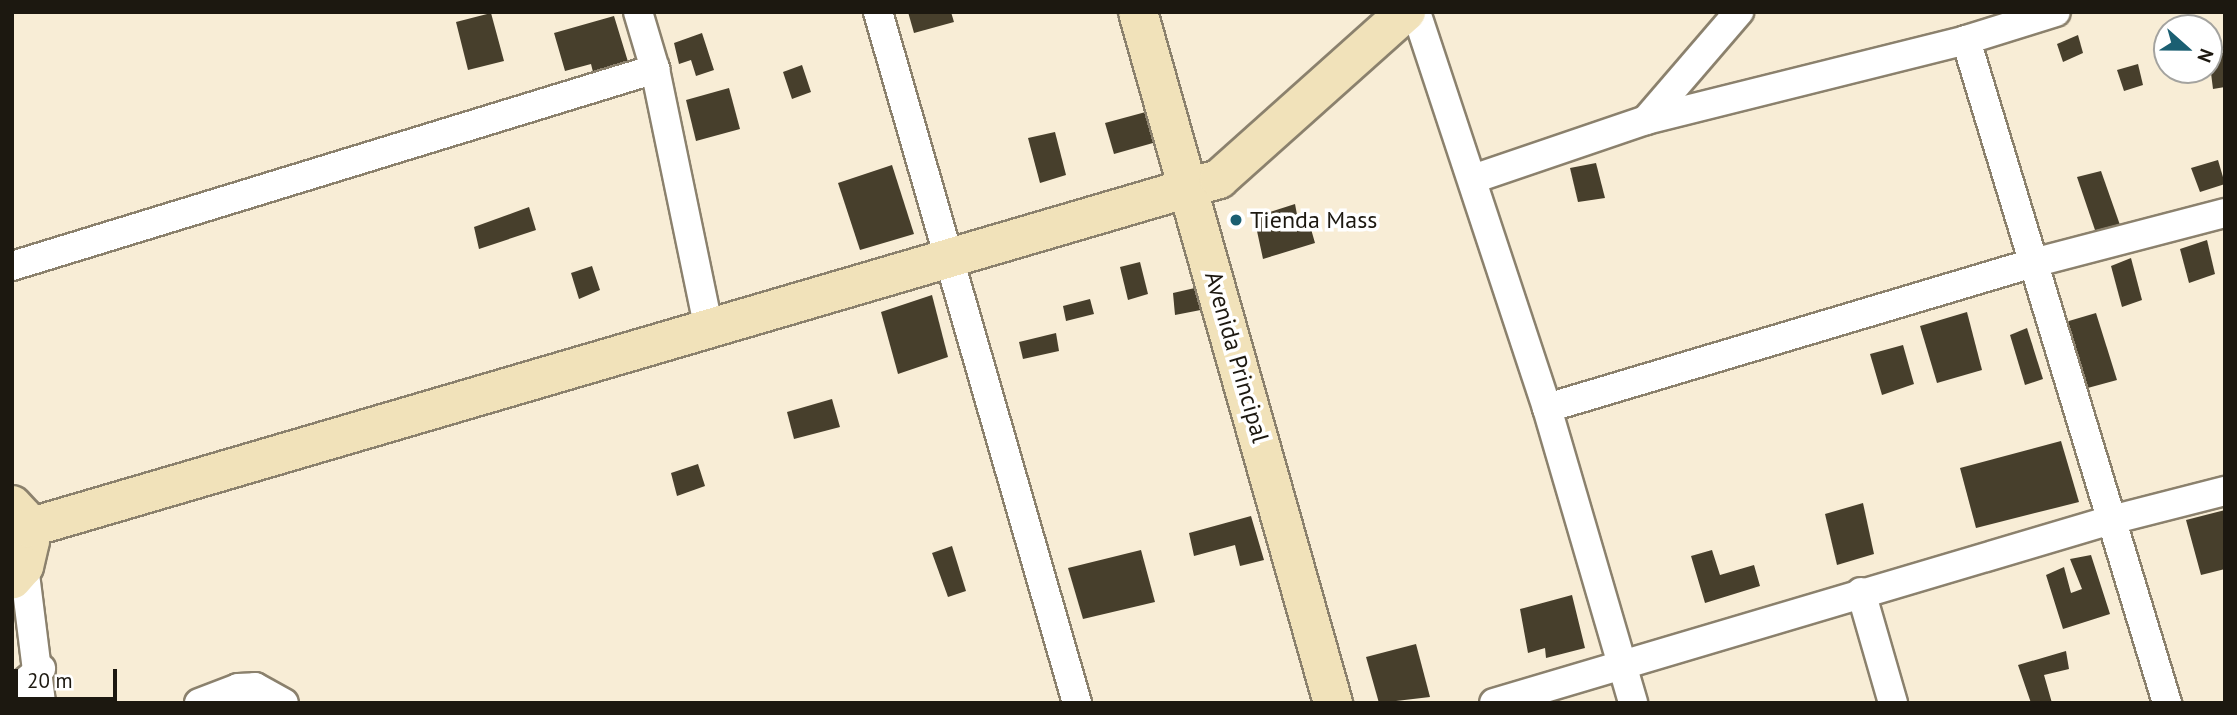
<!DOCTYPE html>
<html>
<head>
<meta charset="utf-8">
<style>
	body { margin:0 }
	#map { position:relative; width:2237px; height:715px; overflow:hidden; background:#f8edd6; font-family:"PT Sans",sans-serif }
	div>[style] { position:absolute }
	.building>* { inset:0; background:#473f2c }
	.roads { filter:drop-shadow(2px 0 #8b816d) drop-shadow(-2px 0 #8b816d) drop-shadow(0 2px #8b816d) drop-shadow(0 -2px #8b816d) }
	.street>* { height:28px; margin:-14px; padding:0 14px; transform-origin:14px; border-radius:14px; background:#fff }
	.secondary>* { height:38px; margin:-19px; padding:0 19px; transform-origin:19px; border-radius:19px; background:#f1e2ba }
	.dots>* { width:19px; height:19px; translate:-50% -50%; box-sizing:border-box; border:4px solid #fff; border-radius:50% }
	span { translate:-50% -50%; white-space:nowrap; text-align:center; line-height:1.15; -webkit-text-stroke:7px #fff; paint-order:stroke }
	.poi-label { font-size:24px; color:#1c1810 }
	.left { translate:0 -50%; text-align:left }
	.street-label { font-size:24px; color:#1c1810 }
	.frame { position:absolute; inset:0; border:14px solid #1c1810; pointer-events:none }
	.north { position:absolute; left:2153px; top:14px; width:70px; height:70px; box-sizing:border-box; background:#fff; border:2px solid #a4a39f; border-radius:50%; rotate:111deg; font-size:19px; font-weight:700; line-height:28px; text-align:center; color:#1c1810 }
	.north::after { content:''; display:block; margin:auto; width:24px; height:32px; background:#1b5f72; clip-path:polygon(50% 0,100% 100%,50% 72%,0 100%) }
	.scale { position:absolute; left:14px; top:669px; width:103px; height:32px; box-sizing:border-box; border:4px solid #1c1810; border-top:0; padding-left:9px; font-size:21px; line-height:24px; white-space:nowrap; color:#1c1810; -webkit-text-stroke:5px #fff; paint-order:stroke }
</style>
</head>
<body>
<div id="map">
	<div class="building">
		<div style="clip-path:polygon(908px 12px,951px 12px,954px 22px,914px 33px)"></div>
		<div style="clip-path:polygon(491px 13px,504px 61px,468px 70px,456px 22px)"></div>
		<div style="clip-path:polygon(614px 16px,629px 65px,594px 76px,591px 64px,565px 71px,554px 33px)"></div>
		<div style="clip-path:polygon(702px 33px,714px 70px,696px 76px,691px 60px,679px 64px,674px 43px)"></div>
		<div style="clip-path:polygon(2078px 35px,2083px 53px,2063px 62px,2057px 44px)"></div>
		<div style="clip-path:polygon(2225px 52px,2225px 87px,2213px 89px,2209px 57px)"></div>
		<div style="clip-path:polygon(2138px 64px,2143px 85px,2124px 91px,2117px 70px)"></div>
		<div style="clip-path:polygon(802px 65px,811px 92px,792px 99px,783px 72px)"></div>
		<div style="clip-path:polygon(729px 88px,740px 129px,696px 141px,686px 100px)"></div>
		<div style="clip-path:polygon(1153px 110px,1160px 141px,1114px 154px,1105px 123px)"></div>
		<div style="clip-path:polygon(1055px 132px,1066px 175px,1040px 183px,1028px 138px)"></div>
		<div style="clip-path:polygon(2218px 160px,2225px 184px,2200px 192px,2191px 168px)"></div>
		<div style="clip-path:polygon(1596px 163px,1605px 198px,1578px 202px,1570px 168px)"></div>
		<div style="clip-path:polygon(892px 165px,914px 234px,860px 250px,838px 183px)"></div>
		<div style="clip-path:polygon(2101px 171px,2120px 225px,2096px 233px,2077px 177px)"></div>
		<div style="clip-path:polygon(1295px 204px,1299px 225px,1309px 222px,1315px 243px,1263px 259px,1254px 217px)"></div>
		<div style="clip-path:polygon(529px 207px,536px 230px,479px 249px,474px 227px)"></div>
		<div style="clip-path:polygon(2207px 240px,2215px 274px,2189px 283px,2180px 249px)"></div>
		<div style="clip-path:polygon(2131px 258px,2142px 300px,2122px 307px,2111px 266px)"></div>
		<div style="clip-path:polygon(1140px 262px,1148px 294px,1128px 300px,1120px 267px)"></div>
		<div style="clip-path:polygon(592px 266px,600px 290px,579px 299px,571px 273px)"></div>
		<div style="clip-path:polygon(1208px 285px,1211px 308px,1175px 315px,1173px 293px)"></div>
		<div style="clip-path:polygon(932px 295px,948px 357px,898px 374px,881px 312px)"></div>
		<div style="clip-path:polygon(1090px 299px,1094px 314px,1066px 321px,1063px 306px)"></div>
		<div style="clip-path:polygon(1967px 312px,1982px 370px,1937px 383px,1920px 326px)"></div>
		<div style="clip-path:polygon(2096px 313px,2117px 380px,2084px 389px,2062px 323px)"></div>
		<div style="clip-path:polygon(2027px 328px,2043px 379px,2025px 385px,2010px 335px)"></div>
		<div style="clip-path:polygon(1056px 333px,1059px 351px,1023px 359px,1019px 342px)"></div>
		<div style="clip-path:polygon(1903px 345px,1914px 384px,1882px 395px,1870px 354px)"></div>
		<div style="clip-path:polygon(832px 399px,840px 427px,794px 439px,787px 412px)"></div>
		<div style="clip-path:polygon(2061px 441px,2079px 502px,1976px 528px,1960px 468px)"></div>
		<div style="clip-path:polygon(698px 464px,705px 486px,677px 496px,671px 473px)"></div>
		<div style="clip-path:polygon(1863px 503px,1874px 554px,1837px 565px,1825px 514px)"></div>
		<div style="clip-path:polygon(2225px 510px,2225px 569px,2201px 575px,2186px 520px)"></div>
		<div style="clip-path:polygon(1251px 516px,1264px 560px,1240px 566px,1235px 545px,1194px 556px,1189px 533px)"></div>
		<div style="clip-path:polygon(952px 546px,966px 591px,948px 597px,932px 553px)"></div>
		<div style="clip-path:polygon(1141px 550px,1155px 602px,1083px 619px,1068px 568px)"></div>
		<div style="clip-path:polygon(1712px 550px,1720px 575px,1754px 565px,1760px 586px,1705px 603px,1691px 556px)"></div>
		<div style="clip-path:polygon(2091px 555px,2110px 614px,2063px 629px,2046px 575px,2064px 567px,2071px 593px,2082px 589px,2070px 559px)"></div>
		<div style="clip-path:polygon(1572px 595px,1585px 648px,1546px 658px,1545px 648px,1528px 653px,1520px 609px)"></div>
		<div style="clip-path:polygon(1416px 644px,1430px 697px,1379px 703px,1366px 657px)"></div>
		<div style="clip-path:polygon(2066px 651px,2069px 669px,2044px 675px,2052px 703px,2031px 703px,2018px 665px)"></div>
	</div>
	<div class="roads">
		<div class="street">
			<div style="left:638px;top:12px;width:59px;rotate:73.4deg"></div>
			<div style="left:655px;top:69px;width:266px;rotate:78.3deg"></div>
			<div style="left:878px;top:12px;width:719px;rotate:73.93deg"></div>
			<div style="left:1416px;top:12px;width:417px;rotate:71.7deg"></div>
			<div style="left:1547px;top:408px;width:307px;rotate:73.7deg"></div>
			<div style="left:1966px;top:40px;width:693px;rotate:73.13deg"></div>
			<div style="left:1646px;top:120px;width:143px;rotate:-49.3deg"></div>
			<div style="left:1473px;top:179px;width:183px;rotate:-18.8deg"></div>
			<div style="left:1646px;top:120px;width:330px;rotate:-14deg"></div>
			<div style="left:1966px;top:40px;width:94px;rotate:-17.3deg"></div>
			<div style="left:12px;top:266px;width:673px;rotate:-17.03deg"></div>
			<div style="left:1547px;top:408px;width:507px;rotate:-16.61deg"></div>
			<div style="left:2033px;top:263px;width:198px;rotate:-14.6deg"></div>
			<div style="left:24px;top:566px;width:138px;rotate:82.9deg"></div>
			<div style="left:1861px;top:592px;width:116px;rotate:73.9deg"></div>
			<div style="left:12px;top:693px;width:38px;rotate:-40deg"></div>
			<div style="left:199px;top:703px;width:42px;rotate:-21deg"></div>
			<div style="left:238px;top:688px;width:17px;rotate:-3deg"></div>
			<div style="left:255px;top:687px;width:33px;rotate:29deg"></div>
			<div style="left:1494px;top:703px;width:644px;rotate:-16.52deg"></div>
			<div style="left:2111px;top:520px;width:118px;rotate:-14.3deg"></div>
		</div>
		<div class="secondary">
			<div style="left:1138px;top:12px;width:718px;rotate:74.24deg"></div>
			<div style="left:12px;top:505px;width:16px;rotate:47deg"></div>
			<div style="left:23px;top:517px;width:25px;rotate:74deg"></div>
			<div style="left:30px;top:541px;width:26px;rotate:103deg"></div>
			<div style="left:24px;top:566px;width:18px;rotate:131deg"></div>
			<div style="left:28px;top:528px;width:1241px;rotate:-16.33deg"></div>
			<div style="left:1219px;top:179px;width:251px;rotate:-41.8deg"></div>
		</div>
	</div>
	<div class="dots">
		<div style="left:1236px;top:220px;background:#1b5f72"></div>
	</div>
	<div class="poi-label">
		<span class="left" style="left:1250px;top:220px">Tienda Mass</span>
	</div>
	<div class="street-label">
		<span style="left:1237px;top:357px;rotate:74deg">Avenida Principal</span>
	</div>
	<div class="frame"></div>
	<div class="north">N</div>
	<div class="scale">20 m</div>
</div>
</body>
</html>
